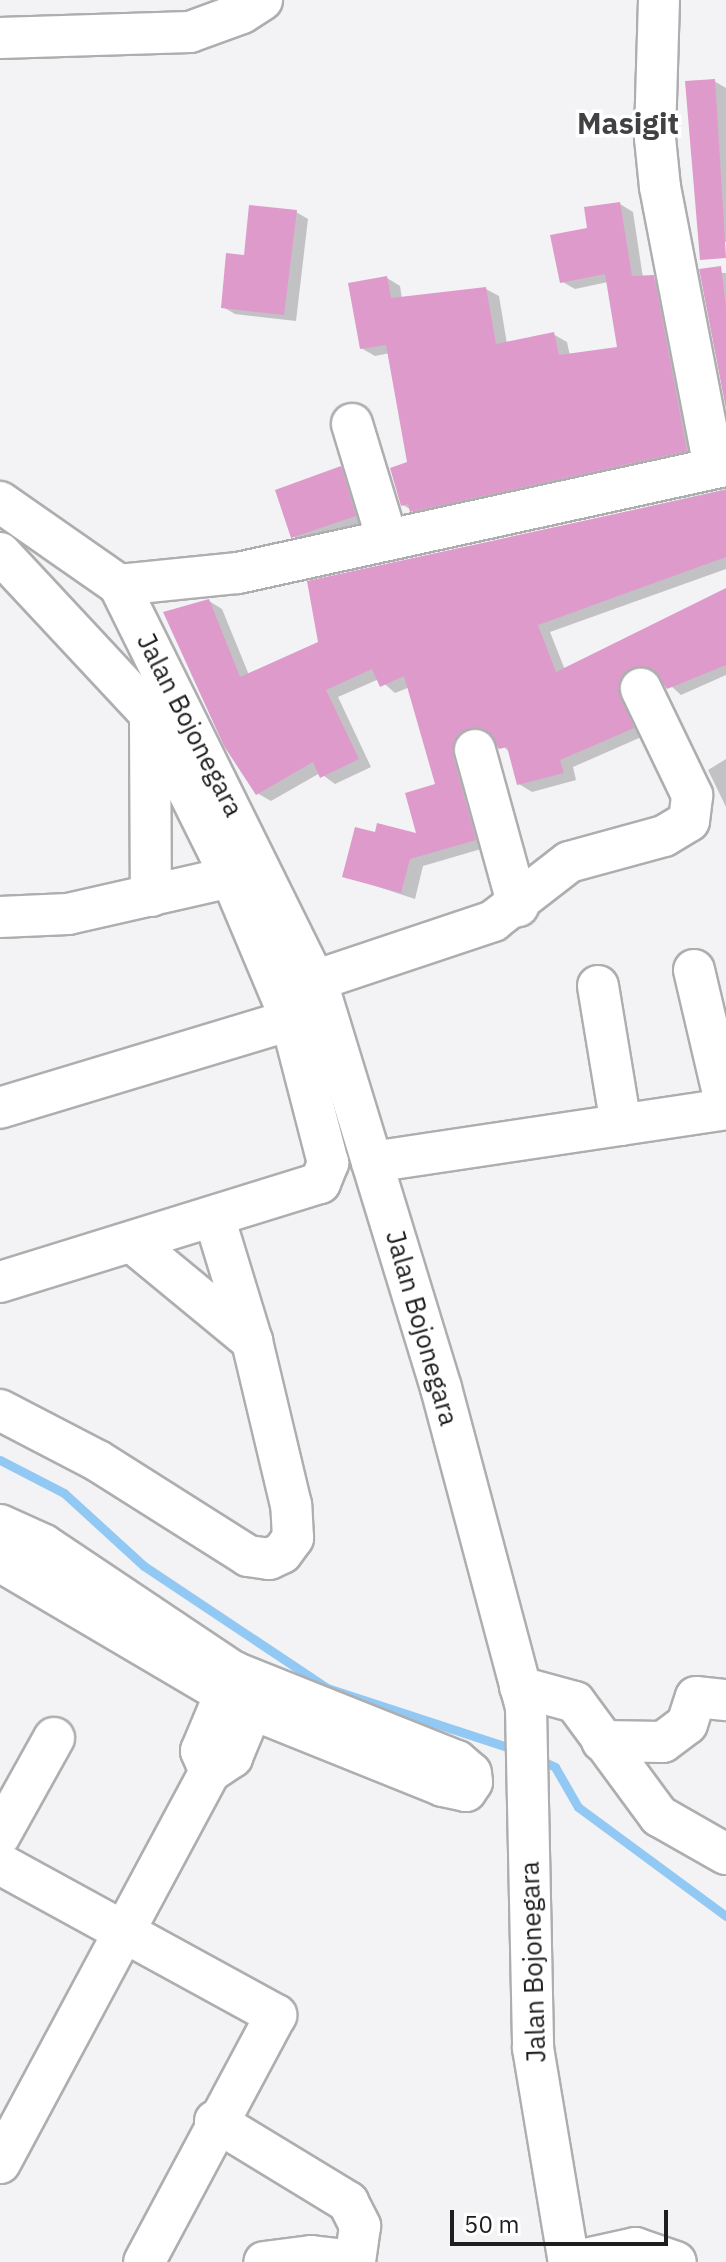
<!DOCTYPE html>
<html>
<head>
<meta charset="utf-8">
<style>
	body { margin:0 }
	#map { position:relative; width:726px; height:2262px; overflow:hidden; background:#f3f3f5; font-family:"IBM Plex Sans",sans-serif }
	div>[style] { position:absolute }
	.shadow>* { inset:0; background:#0003 }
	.stream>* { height:9px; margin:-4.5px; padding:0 4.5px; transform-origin:4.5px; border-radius:4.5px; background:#92c8f4 }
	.building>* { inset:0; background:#df9acc }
	.roads { filter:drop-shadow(2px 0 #aeaeb0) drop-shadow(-2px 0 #aeaeb0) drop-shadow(0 2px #aeaeb0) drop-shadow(0 -2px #aeaeb0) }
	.minor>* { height:40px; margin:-20px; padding:0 20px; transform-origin:20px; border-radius:20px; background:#fff }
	span { translate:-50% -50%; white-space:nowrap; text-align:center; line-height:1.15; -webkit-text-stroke:7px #fff; paint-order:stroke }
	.street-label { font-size:26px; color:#1e1e1f }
	.quarter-label { font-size:30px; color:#404142; font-weight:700 }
	.scale { position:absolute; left:450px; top:2210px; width:218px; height:36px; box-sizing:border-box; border:4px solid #1e1e1f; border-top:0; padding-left:10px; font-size:24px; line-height:28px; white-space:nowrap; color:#1e1e1f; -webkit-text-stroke:6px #fff; paint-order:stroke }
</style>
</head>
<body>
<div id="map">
	<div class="shadow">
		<div style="clip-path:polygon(714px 81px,726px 88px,726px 242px,714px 243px)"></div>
		<div style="clip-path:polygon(620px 204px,633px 212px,643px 278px,666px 285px,700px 458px,425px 518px,403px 505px,409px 463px,390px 353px,375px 356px,361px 348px,387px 278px,400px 286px,402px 299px,486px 289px,499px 296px,507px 344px,553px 334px,567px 342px,570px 356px,619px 348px,608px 282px,575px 289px,561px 281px,589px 230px)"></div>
		<div style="clip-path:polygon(296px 212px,308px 219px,296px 321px,235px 314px,223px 307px,246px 257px)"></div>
		<div style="clip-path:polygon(702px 272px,726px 273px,726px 398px)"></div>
		<div style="clip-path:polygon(341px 468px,353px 475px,367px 523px,305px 544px,293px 536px)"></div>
		<div style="clip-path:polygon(726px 489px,726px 569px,550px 632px,565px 670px,726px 590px,726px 675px,681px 695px,660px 676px,644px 675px,646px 735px,573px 767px,576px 780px,532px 792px,519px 784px,511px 753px,491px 736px,488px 847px,423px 866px,415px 899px,345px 876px,376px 835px,419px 836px,438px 785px,410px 687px,395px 693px,379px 679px,338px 697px,371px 767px,335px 784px,320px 773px,271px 801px,257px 793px,209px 601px,222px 609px,249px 675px,320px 643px,309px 583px)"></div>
		<div style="clip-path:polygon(726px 759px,726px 807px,708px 770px)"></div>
	</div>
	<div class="stream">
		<div style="left:0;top:1460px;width:72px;rotate:27.3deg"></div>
		<div style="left:64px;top:1493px;width:108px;rotate:42.4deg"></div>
		<div style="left:144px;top:1566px;width:220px;rotate:33.7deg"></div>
		<div style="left:327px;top:1688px;width:200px;rotate:18.1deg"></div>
		<div style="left:538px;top:1759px;width:19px;rotate:25deg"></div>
		<div style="left:555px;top:1767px;width:46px;rotate:60.1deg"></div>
		<div style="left:578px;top:1807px;width:184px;rotate:36.4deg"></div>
	</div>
	<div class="building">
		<div style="clip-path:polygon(715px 79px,726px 258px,700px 260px,685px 81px)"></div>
		<div style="clip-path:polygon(620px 202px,632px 276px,654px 275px,687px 451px,410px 512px,408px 504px,401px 506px,390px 468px,407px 462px,386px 345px,360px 349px,348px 283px,387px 276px,391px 298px,486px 287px,496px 344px,554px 332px,559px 355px,617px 347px,605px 274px,560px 283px,550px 235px,587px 228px,584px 207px)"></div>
		<div style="clip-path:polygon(249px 205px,297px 210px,284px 315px,221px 308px,226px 253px,244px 255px)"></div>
		<div style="clip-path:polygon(721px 266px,726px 308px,726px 409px,699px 269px)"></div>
		<div style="clip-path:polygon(341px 466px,356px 516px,291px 538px,275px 490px)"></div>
		<div style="clip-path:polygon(726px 490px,726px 557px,538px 625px,556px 672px,726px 588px,726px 665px,667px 689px,653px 670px,630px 669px,618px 688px,634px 728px,560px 760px,564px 773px,517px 785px,507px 747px,499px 749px,482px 728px,459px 733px,453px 756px,476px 840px,410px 859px,401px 893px,342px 877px,355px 827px,375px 832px,377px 823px,416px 833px,405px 793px,435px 784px,404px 676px,380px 687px,372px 669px,326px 690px,359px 759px,320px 778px,313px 762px,256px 795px,224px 746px,163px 612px,209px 599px,240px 677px,318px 642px,307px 581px)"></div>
	</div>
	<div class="roads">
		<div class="minor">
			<div style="left:659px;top:0;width:138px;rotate:91.7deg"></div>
			<div style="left:655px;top:138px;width:49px;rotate:84.2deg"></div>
			<div style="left:660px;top:187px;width:286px;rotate:79.1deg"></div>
			<div style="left:0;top:38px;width:190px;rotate:-1.8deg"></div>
			<div style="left:190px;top:32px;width:55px;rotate:-20.1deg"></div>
			<div style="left:242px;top:13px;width:24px;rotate:-33deg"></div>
			<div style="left:352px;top:424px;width:120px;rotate:73.1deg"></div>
			<div style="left:0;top:502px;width:145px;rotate:34.9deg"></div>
			<div style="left:119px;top:585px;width:454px;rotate:63.7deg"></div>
			<div style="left:320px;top:992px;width:414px;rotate:73deg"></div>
			<div style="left:441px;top:1388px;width:331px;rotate:75.1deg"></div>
			<div style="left:526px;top:1708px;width:340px;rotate:88.8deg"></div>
			<div style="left:533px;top:2048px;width:217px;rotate:80.5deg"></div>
			<div style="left:0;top:553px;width:220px;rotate:47deg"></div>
			<div style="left:150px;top:714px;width:182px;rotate:63.6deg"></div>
			<div style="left:231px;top:877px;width:155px;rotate:67.2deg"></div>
			<div style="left:291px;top:1020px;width:304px;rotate:163.2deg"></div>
			<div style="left:119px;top:585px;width:120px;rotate:-5.8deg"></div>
			<div style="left:238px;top:573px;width:500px;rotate:-12.4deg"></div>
			<div style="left:150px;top:722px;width:174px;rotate:89.7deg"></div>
			<div style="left:475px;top:750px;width:162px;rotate:74.6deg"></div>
			<div style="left:0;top:917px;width:68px;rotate:-2.5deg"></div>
			<div style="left:68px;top:914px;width:167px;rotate:-12.8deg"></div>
			<div style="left:694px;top:970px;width:140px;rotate:76.8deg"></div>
			<div style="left:314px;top:981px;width:189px;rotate:-18.5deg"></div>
			<div style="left:493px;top:921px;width:96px;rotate:-37.8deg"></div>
			<div style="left:569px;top:862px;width:98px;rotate:-15.3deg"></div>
			<div style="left:664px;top:836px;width:29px;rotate:-31deg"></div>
			<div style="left:689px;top:821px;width:26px;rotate:-83deg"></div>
			<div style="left:692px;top:795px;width:118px;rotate:-115.7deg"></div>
			<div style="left:598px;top:986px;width:141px;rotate:80.6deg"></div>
			<div style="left:372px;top:1162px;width:358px;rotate:-8.5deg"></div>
			<div style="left:132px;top:1242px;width:156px;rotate:39.5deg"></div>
			<div style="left:0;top:1282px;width:335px;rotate:-17.2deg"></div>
			<div style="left:320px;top:1183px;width:22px;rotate:-68deg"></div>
			<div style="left:328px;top:1163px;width:148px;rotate:-104.5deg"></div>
			<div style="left:0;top:1410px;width:110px;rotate:27.5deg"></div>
			<div style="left:98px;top:1461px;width:178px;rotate:32.3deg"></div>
			<div style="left:248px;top:1556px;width:21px;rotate:8deg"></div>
			<div style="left:269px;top:1559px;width:14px;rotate:-25deg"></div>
			<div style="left:282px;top:1553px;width:19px;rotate:-54deg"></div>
			<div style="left:293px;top:1538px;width:33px;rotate:-93deg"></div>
			<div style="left:291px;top:1505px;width:169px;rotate:-103.4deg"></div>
			<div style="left:252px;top:1341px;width:130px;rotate:-107deg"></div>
			<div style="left:0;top:1525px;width:48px;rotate:24.4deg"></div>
			<div style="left:44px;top:1545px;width:229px;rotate:33.8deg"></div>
			<div style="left:234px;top:1672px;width:240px;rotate:21.8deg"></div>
			<div style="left:457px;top:1761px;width:18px;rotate:41deg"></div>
			<div style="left:471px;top:1773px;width:9px;rotate:84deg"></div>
			<div style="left:472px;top:1782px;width:11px;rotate:124deg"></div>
			<div style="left:466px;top:1791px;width:24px;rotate:-168deg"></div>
			<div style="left:443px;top:1786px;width:207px;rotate:-158.1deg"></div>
			<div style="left:251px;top:1709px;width:291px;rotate:-149.5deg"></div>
			<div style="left:520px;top:1687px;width:57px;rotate:15.3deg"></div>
			<div style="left:575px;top:1702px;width:142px;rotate:53.6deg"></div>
			<div style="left:659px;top:1816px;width:77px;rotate:29.6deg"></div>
			<div style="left:602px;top:1741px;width:61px;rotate:0.9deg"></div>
			<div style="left:663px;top:1742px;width:30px;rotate:-37deg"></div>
			<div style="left:687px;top:1724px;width:28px;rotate:-72deg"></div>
			<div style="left:696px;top:1697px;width:30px;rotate:6deg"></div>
			<div style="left:210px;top:1772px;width:23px;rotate:-113deg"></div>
			<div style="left:201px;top:1751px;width:86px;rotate:-67.3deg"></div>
			<div style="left:0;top:1835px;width:111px;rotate:-60.9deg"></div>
			<div style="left:0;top:1864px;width:315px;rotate:28.7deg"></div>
			<div style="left:276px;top:2015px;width:280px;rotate:118.1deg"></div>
			<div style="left:215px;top:2121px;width:156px;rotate:31.3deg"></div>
			<div style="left:348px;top:2202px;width:27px;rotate:63deg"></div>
			<div style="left:360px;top:2226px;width:35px;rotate:98deg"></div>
			<div style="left:355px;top:2261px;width:44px;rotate:-173.5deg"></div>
			<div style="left:311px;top:2256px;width:47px;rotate:172.7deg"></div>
			<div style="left:0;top:2163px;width:444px;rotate:-61.8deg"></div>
			<div style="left:210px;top:1772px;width:27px;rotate:-34deg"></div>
			<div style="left:232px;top:1757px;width:78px;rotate:-67.4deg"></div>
			<div style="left:572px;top:2262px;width:65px;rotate:-12.5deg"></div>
			<div style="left:635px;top:2248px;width:43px;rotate:18.9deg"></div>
		</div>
	</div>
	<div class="street-label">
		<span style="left:190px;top:725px;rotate:63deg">Jalan Bojonegara</span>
		<span style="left:422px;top:1328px;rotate:74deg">Jalan Bojonegara</span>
		<span style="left:533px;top:1962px;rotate:-92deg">Jalan Bojonegara</span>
	</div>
	<div class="quarter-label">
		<span style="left:628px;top:123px">Masigit</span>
	</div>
	<div class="scale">50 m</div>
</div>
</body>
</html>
